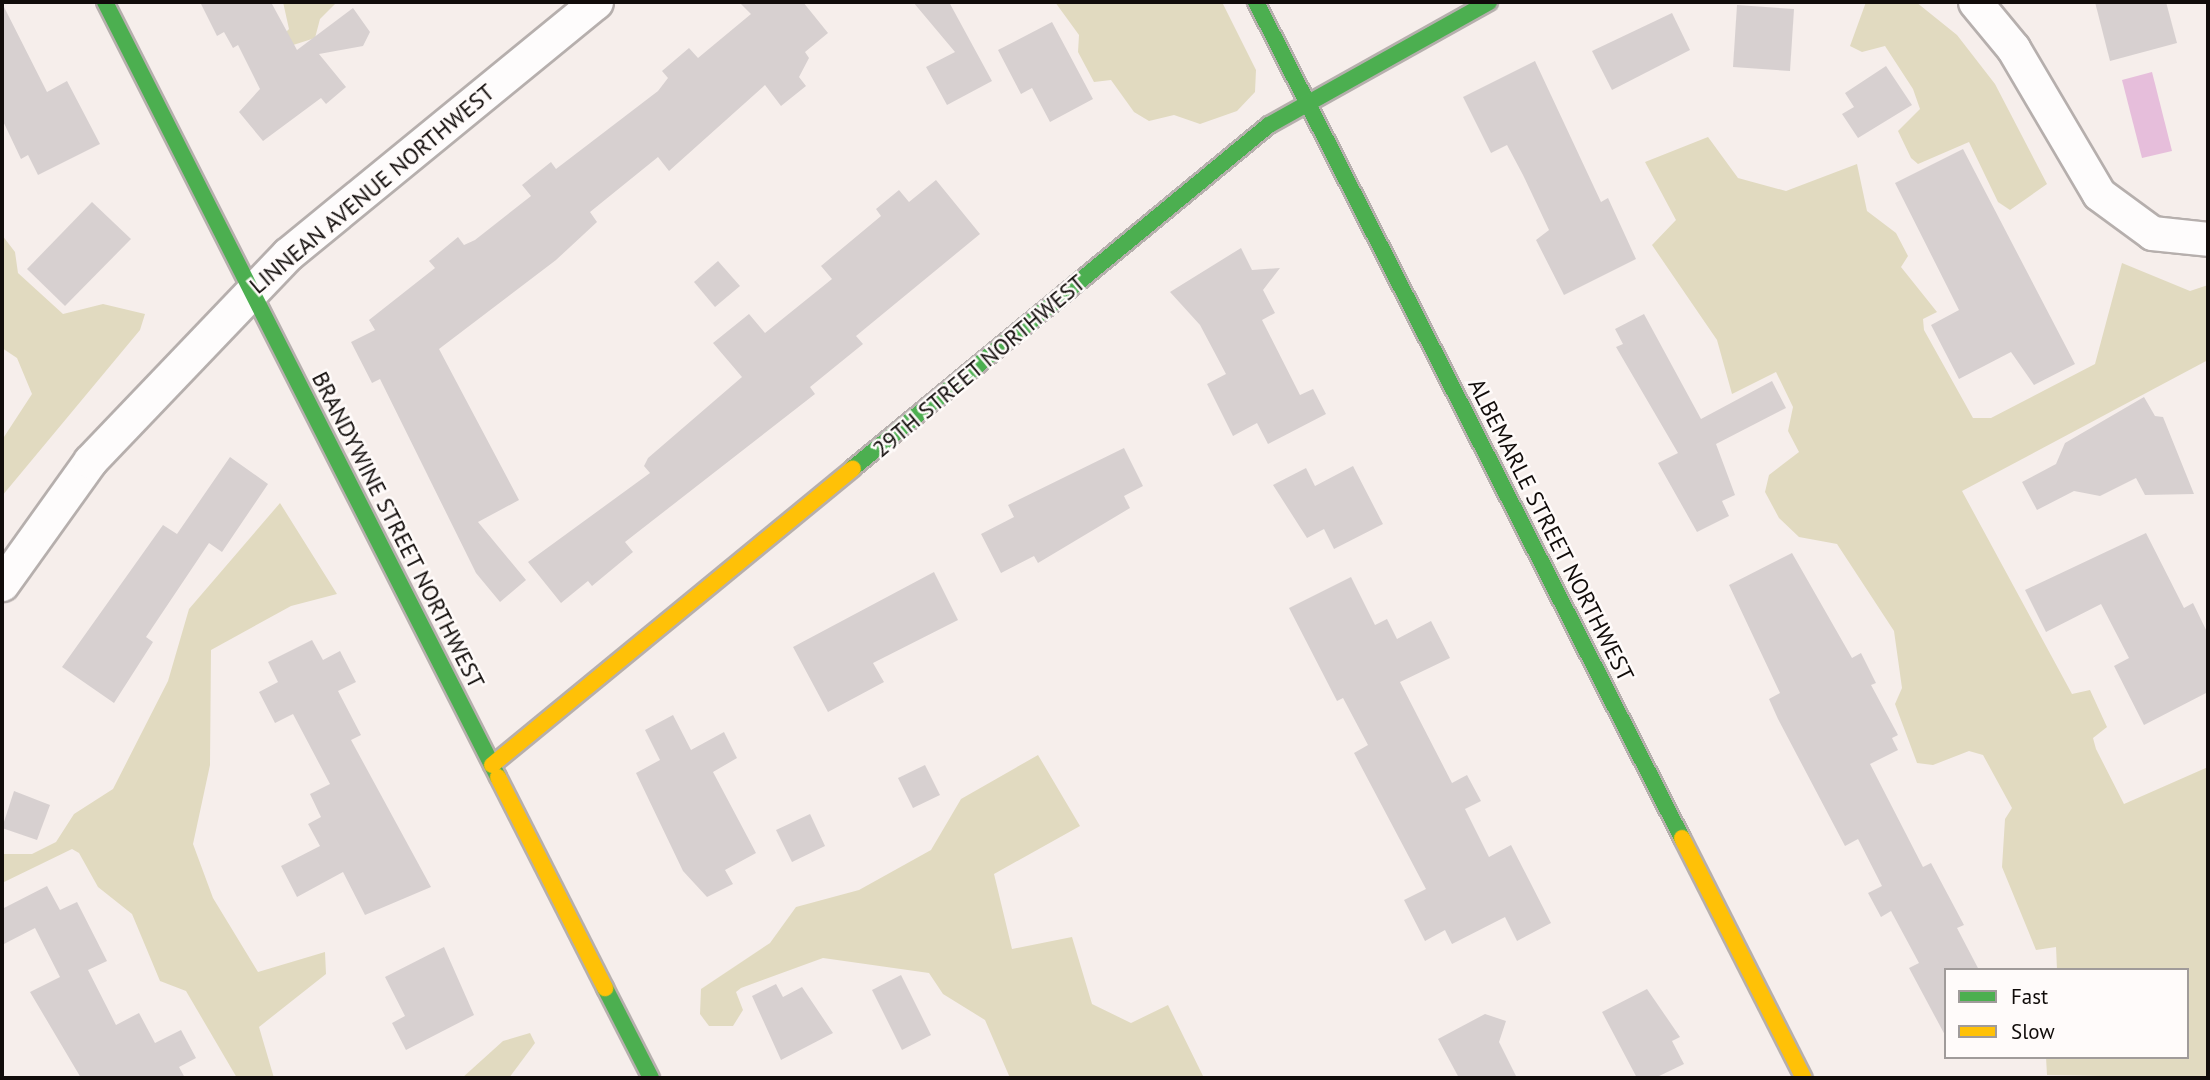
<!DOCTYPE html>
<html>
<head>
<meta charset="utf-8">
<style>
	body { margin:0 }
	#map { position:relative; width:2210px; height:1080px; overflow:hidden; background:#f6eeeb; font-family:"PT Sans",sans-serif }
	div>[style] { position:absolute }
	.green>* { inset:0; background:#e1dac0 }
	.water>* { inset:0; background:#e6bedb }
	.building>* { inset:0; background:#d7d0d0 }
	.roads { filter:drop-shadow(2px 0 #b6afad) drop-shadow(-2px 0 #b6afad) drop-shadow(0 2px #b6afad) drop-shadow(0 -2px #b6afad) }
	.street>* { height:33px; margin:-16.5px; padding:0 16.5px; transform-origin:16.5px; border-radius:16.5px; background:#fefcfc }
	.fast>* { height:16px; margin:-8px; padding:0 8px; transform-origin:8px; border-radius:8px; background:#4caf50 }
	.slow>* { height:16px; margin:-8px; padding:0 8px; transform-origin:8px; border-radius:8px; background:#ffc107 }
	span { translate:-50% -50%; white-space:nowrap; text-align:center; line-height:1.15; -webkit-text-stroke:5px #fffbfa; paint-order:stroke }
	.street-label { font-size:23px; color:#110c0a }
	.frame { position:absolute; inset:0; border:4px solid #110c0a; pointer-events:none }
	.legend { position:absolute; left:1944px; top:968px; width:245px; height:91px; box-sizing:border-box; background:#fffbfa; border:2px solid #a09b9a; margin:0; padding:9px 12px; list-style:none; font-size:21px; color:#110c0a }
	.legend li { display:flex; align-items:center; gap:14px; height:35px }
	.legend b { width:35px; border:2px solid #a09b9a }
</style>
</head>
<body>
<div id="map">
	<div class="green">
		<div style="clip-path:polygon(283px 2px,337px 2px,320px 19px,315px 38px,290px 46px,281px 37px,289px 29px)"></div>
		<div style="clip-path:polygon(1055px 2px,1222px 2px,1256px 70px,1255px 92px,1237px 111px,1200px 124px,1174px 115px,1149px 121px,1134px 112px,1111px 80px,1094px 82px,1078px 52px,1079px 35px)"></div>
		<div style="clip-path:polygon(1866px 2px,1916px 2px,1957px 35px,1995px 84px,2047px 184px,2010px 210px,1998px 202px,1969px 142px,1918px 164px,1911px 158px,1898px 131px,1920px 109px,1913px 89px,1885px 46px,1862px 52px,1850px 46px)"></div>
		<div style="clip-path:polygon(1708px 137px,1738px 178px,1786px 191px,1857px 164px,1867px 211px,1896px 233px,1908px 256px,1901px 267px,1937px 312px,1923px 319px,1924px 330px,1973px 418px,1991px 418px,2095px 364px,2122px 263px,2190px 291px,2208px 285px,2208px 360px,1962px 491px,2072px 694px,2090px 690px,2107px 727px,2093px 738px,2096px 749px,2124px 804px,2208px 767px,2208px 1078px,2047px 1075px,2046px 1057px,2187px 1057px,2187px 970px,2057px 970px,2056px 947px,2036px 950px,2002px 867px,2005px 819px,2012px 808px,1983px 755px,1969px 751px,1933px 765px,1917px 763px,1895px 704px,1902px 688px,1894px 631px,1837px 544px,1799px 537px,1779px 518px,1765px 492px,1769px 475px,1799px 452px,1788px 431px,1793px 407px,1776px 372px,1732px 394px,1717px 340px,1652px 245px,1676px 220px,1645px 162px)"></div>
		<div style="clip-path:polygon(2px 235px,15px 252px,18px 273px,63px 314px,103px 304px,145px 314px,140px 330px,2px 496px,2px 440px,32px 394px,17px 358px,2px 348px)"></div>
		<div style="clip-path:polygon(280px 503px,337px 594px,291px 606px,211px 650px,210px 765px,193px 844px,213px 898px,258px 972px,325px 952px,326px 974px,259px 1027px,274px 1078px,237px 1078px,186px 991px,160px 981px,132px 914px,98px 887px,79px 853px,72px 849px,2px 883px,2px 854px,32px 854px,56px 842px,74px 814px,113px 789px,168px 681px,189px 609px)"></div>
		<div style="clip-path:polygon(1038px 755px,1080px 826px,994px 874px,1012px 949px,1072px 937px,1092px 1004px,1131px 1023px,1168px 1005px,1204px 1078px,1010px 1078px,985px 1020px,943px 994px,929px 973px,823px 958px,741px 988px,736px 992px,743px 1010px,733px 1026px,709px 1026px,700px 1014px,701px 989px,770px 943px,796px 907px,859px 890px,931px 850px,961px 799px)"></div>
		<div style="clip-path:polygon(530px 1033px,535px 1043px,509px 1078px,462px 1078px,503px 1041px)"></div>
	</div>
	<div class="water">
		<div style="clip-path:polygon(2152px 72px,2172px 151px,2142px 158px,2122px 80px)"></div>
	</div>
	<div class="building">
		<div style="clip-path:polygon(200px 2px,277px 2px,272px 4px,297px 50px,353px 8px,370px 32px,363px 46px,319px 54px,346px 87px,326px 104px,321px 98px,263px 141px,239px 112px,260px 89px,238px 45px,233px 48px,224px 32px,217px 36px)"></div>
		<div style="clip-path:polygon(739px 2px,803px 2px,828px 33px,805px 52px,809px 58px,799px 77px,806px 86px,781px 106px,765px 85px,669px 171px,658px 157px,590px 212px,597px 222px,556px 260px,439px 349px,519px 500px,478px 522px,526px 580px,500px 602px,476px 573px,380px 379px,372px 383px,351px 342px,375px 330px,369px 320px,435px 268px,429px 261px,458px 237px,464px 245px,475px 240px,531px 196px,522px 185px,551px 162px,556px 169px,658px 91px,668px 78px,662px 71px,689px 48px,698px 58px,751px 14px)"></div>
		<div style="clip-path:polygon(913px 2px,949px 2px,992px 81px,947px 105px,926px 67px,955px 52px)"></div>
		<div style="clip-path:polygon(2095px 2px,2166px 2px,2177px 43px,2110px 61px)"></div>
		<div style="clip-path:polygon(2px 3px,47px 92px,67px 81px,100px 144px,38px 175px,28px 155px,21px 159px,2px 119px)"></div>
		<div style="clip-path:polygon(1737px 5px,1794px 9px,1790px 71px,1733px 67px)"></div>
		<div style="clip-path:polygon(1672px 13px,1690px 50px,1612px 90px,1592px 51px)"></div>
		<div style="clip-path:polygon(1052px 22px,1093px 99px,1050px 122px,1032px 88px,1021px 94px,998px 50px)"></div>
		<div style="clip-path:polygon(1535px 61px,1601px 202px,1608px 198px,1636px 259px,1564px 295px,1536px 240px,1549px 230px,1523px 175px,1507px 145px,1491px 153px,1463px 97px)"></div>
		<div style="clip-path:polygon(1886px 66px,1912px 105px,1858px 138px,1842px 114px,1854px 107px,1845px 93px)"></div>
		<div style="clip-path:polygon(1963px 149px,2075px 364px,2034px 385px,2011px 352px,1959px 379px,1931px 325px,1959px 310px,1895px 183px)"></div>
		<div style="clip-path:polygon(936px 180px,980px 234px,856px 336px,863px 344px,810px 387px,815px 394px,625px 542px,633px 552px,592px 586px,588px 581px,561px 603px,528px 562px,650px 473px,644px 466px,648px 458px,742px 377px,713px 343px,749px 314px,765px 333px,832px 279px,821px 266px,881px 216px,876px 209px,899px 190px,909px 202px)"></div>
		<div style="clip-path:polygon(92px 202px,131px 239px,65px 306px,27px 269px)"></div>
		<div style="clip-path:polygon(1241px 248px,1252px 270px,1280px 268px,1263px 290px,1275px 313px,1262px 320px,1300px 395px,1313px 389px,1326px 414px,1268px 444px,1257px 423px,1233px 436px,1207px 384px,1226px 374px,1200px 325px,1170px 292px)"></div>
		<div style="clip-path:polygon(718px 261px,740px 286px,715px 307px,694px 282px)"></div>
		<div style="clip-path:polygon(1644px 314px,1701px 419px,1772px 381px,1786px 408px,1716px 444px,1735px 495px,1722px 501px,1729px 516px,1697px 532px,1658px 463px,1678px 453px,1616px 347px,1623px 344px,1615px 329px)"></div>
		<div style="clip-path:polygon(2144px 397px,2155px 416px,2163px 417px,2194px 494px,2145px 495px,2136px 478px,2100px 496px,2074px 491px,2037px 510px,2022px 482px,2056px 464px,2065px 443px)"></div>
		<div style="clip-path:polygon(1124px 448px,1143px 486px,1124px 496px,1130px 508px,1038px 563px,1034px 556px,1001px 573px,981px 534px,1014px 517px,1008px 505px)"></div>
		<div style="clip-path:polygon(230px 457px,268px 484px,222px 552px,209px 543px,146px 637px,153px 642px,114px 703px,62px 667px,163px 525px,177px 534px)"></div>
		<div style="clip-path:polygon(1353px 466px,1383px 524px,1334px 549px,1324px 529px,1307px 538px,1273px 485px,1306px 468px,1315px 486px)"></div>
		<div style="clip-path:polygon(2146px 533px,2184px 608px,2193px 603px,2208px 634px,2208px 692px,2144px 725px,2114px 666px,2129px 658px,2101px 604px,2046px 632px,2025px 590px)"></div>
		<div style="clip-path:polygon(1792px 553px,1852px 658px,1861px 653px,1876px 683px,1871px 685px,1898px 735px,1892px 738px,1898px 750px,1870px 764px,1923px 867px,1931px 863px,1964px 925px,1957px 928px,1979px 970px,1946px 970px,1946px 1037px,1909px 968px,1919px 963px,1891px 911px,1881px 917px,1868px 893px,1882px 886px,1858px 839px,1845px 846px,1778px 719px,1769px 699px,1780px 693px,1729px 585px)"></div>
		<div style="clip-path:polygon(934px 572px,958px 620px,873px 663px,884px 682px,828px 712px,793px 647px)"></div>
		<div style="clip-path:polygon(1351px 577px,1375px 625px,1387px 619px,1397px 639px,1431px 621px,1450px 658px,1400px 682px,1452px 783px,1467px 775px,1481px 801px,1465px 809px,1489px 857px,1511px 845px,1551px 923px,1517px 941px,1505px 917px,1452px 944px,1445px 930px,1425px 941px,1404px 900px,1426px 889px,1354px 753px,1368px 745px,1343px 698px,1337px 701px,1289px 608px)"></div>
		<div style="clip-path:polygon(312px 640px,323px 660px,340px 651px,356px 682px,338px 691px,361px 735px,351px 740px,431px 887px,365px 915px,343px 872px,297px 897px,281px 866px,320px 846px,308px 824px,321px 817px,310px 794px,330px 784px,293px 714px,275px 723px,259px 692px,278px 682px,268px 662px)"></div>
		<div style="clip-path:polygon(673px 715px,691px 750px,724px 732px,737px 758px,713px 772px,756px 853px,725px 870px,733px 884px,707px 897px,683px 871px,636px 773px,660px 760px,645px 730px)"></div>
		<div style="clip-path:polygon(925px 765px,940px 795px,913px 808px,898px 778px)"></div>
		<div style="clip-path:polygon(14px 791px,50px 805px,37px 840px,2px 828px)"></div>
		<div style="clip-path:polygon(810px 814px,825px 846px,792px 862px,776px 830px)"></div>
		<div style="clip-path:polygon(47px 886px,60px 910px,77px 902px,107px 961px,88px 970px,116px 1025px,139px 1013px,155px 1043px,181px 1030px,196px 1058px,179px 1067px,185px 1078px,81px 1078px,30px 992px,60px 977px,35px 928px,2px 945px,2px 909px)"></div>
		<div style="clip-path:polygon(444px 947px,474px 1015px,406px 1050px,392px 1023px,405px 1016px,385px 977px)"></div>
		<div style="clip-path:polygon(901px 975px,931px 1035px,902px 1050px,872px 990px)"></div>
		<div style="clip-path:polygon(776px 984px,783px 997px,802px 987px,833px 1033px,781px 1060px,752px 996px)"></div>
		<div style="clip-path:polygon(1647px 989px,1680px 1037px,1672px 1041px,1684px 1064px,1655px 1078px,1637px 1078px,1602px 1012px)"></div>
		<div style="clip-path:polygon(1485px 1014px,1506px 1021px,1499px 1042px,1517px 1078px,1459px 1078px,1438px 1039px)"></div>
	</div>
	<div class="roads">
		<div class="street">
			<div style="left:1975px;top:2px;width:60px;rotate:50.4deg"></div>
			<div style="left:2013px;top:48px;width:169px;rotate:59.5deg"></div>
			<div style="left:2099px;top:194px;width:66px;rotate:36.3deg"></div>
			<div style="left:2152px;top:233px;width:56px;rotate:6.1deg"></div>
			<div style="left:2px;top:584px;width:151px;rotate:-54.4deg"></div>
			<div style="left:90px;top:461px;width:286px;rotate:-46.3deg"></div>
			<div style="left:288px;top:254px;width:398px;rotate:-39.3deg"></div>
		</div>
		<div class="fast">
			<div style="left:105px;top:2px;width:869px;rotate:63.11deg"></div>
			<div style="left:1256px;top:2px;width:938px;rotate:63deg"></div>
			<div style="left:853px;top:468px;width:539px;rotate:-39.51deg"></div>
			<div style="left:1269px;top:125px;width:252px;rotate:-29.2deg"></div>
			<div style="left:605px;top:988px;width:101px;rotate:62.9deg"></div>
		</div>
		<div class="slow">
			<div style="left:492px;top:765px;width:467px;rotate:-39.4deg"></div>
			<div style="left:498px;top:777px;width:237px;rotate:63.1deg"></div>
			<div style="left:1682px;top:838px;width:269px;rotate:63.1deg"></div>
		</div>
	</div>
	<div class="street-label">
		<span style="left:372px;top:189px;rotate:-40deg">LINNEAN AVENUE NORTHWEST</span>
		<span style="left:979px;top:366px;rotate:-40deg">29TH STREET NORTHWEST</span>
		<span style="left:398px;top:530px;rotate:63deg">BRANDYWINE STREET NORTHWEST</span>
		<span style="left:1551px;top:530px;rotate:63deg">ALBEMARLE STREET NORTHWEST</span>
	</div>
	<div class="frame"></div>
	<ul class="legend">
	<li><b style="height:9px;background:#4caf50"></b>Fast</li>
	<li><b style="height:9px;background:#ffc107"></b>Slow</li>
	</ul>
</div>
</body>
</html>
